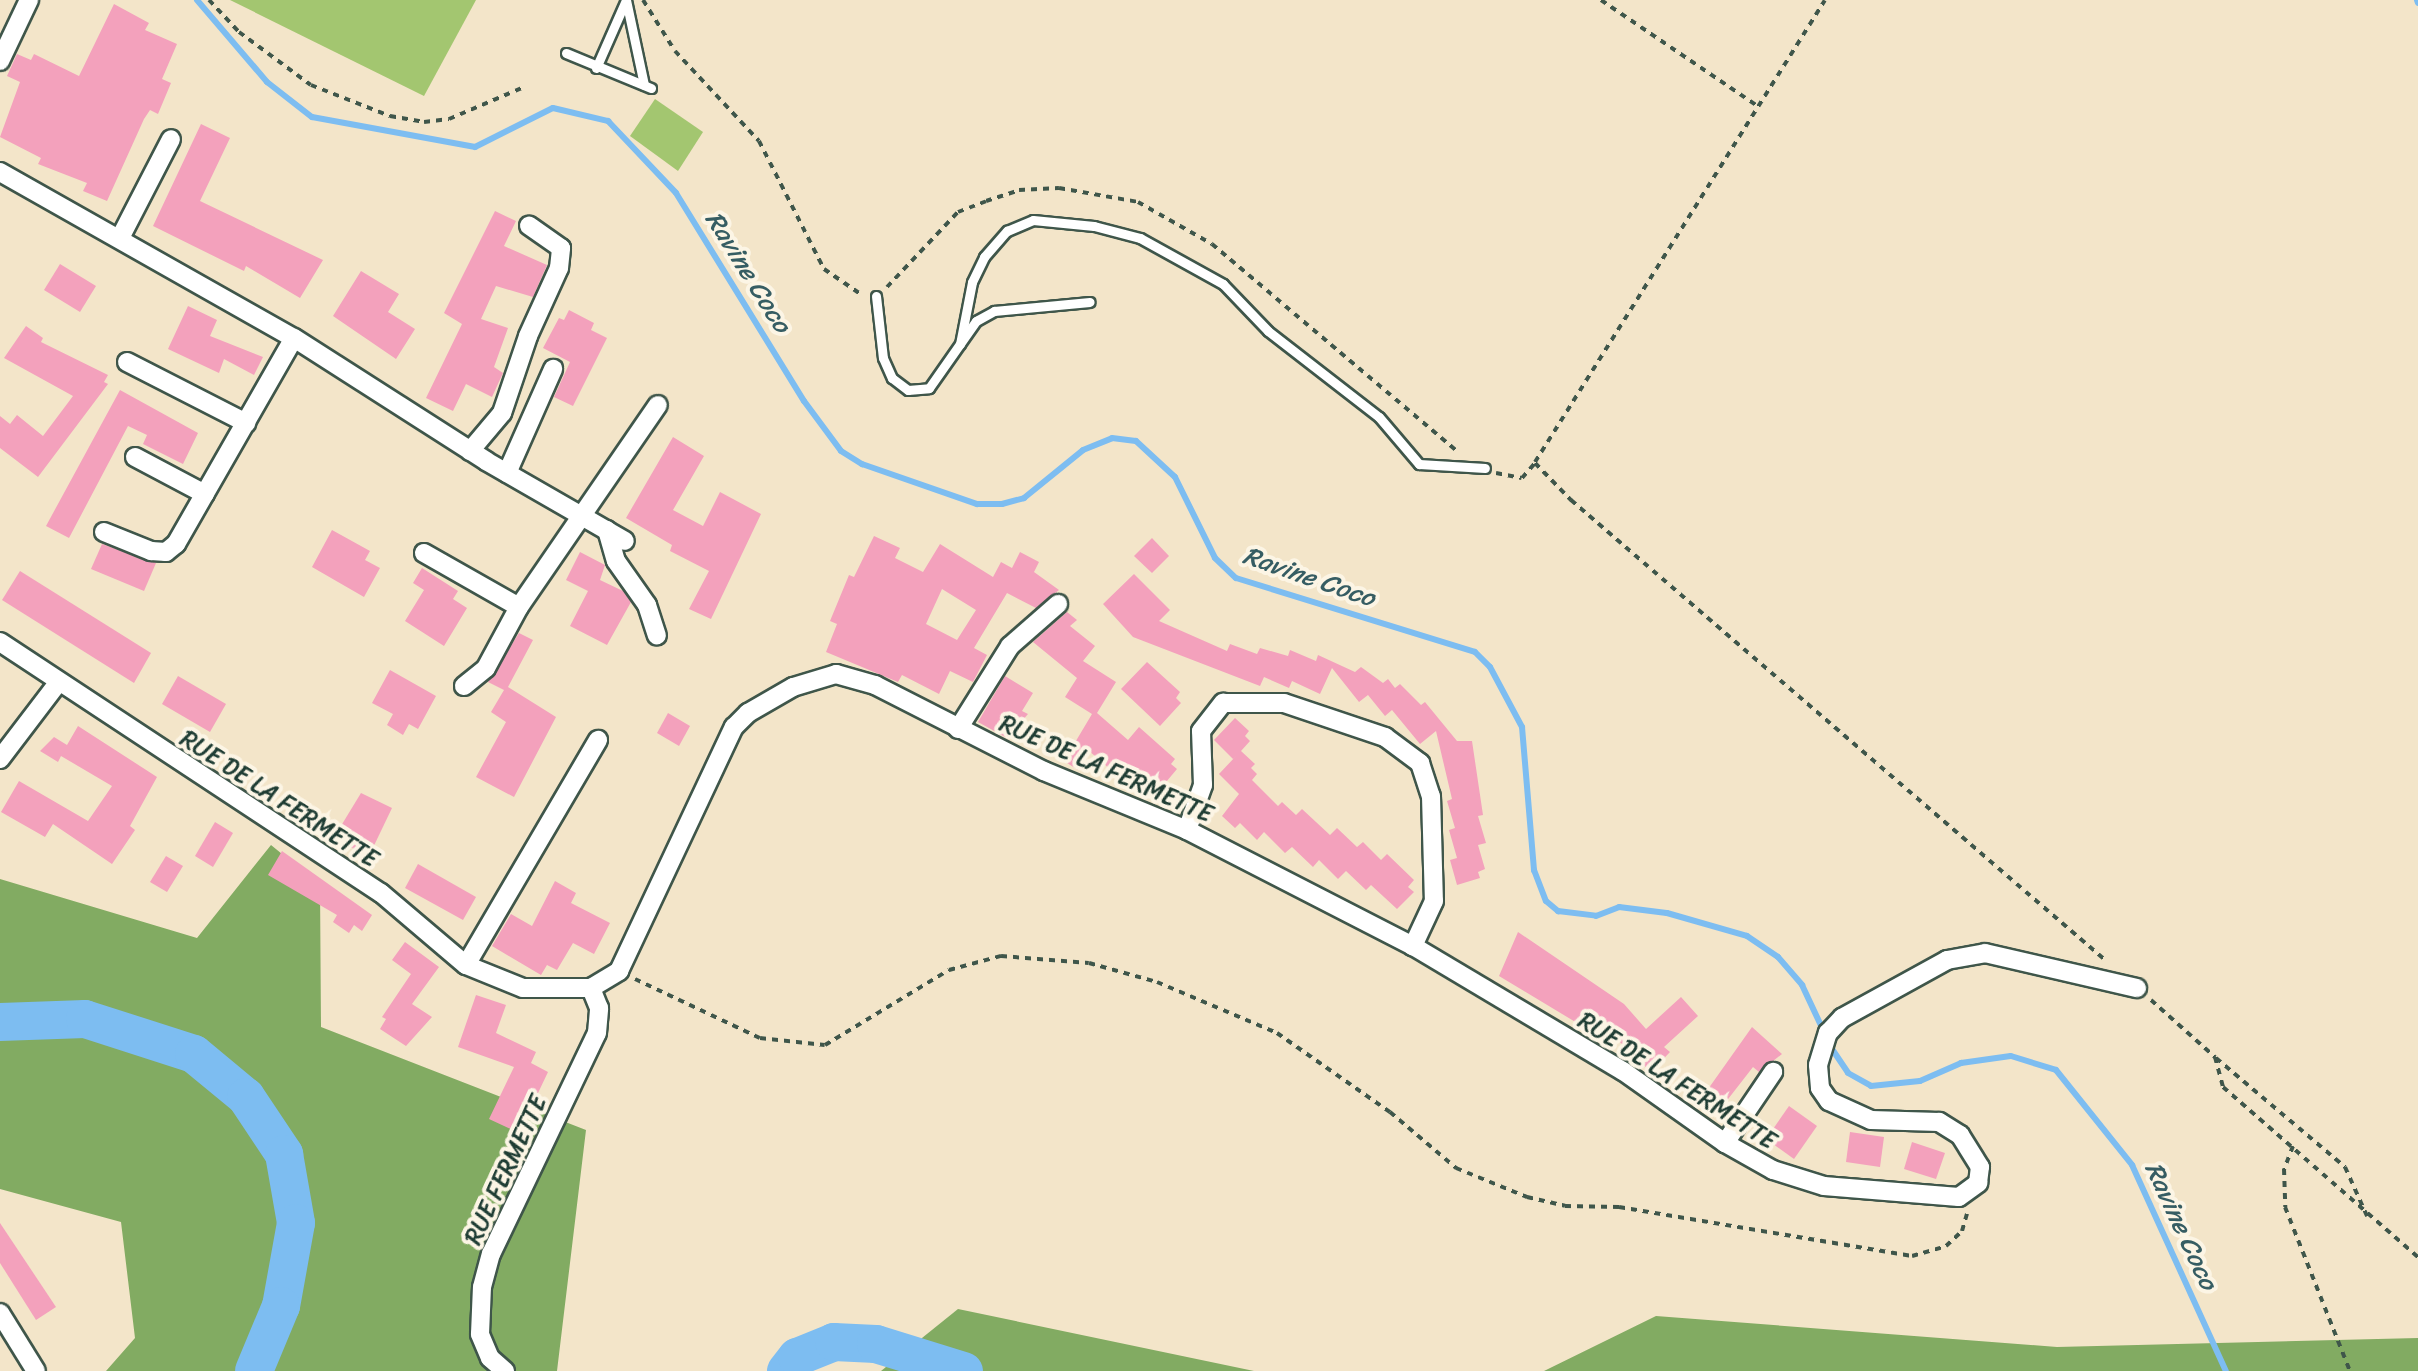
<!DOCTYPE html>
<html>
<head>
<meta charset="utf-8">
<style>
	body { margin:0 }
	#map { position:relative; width:2418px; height:1371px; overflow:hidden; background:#f3e5c9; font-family:Sriracha,sans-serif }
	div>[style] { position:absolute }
	.green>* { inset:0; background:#a3c670 }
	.forest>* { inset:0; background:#82ab62 }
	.stream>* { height:6px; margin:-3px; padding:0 3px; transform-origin:3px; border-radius:3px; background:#7dbdf1 }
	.river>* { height:38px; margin:-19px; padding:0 19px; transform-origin:19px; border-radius:19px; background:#7dbdf1 }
	.building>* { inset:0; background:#f3a1bc }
	.path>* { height:4px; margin-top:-2px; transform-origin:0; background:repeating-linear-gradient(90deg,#3f564a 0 6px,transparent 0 12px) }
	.roads { filter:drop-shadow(2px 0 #3f564a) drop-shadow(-2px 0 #3f564a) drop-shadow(0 2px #3f564a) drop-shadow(0 -2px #3f564a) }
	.lane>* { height:9px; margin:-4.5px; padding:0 4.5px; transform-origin:4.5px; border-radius:4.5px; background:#fff }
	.street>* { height:18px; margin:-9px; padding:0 9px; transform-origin:9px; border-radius:9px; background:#fff }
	span { translate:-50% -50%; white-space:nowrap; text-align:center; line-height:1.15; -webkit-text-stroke:8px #fcf5e5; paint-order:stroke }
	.street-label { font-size:24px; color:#1f3d34 }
	.water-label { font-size:26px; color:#365d63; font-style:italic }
</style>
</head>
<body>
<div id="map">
	<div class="green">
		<div style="clip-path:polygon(230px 0,476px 0,424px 96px)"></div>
		<div style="clip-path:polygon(655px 99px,703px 132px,678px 171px,630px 136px)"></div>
	</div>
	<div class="forest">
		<div style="clip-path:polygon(271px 845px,320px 885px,321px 1027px,586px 1130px,557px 1371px,106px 1371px,135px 1338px,121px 1222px,0 1189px,0 879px,197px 938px)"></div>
		<div style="clip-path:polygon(958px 1309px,1254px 1371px,881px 1371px)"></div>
		<div style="clip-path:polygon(1656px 1316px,2057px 1347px,2418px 1338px,2418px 1371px,1544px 1371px)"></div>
	</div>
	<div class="stream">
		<div style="left:197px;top:0;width:108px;rotate:49.5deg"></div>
		<div style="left:267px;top:82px;width:57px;rotate:37.9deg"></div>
		<div style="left:312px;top:117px;width:166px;rotate:10.4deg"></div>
		<div style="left:475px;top:147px;width:87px;rotate:-26.6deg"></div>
		<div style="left:553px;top:108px;width:57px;rotate:13.3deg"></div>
		<div style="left:608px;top:121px;width:99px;rotate:46.6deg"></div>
		<div style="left:676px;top:193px;width:244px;rotate:58.4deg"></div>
		<div style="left:804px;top:401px;width:62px;rotate:53.5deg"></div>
		<div style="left:841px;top:451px;width:25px;rotate:32deg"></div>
		<div style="left:862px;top:464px;width:122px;rotate:19.2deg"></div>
		<div style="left:977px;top:504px;width:25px"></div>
		<div style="left:1002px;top:504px;width:23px;rotate:-15deg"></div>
		<div style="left:1024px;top:498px;width:76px;rotate:-39.1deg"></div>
		<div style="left:1083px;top:450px;width:31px;rotate:-22deg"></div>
		<div style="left:1112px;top:438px;width:24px;rotate:7deg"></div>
		<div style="left:1136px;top:441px;width:53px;rotate:42.7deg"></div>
		<div style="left:1175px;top:477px;width:90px;rotate:63.7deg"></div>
		<div style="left:1215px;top:558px;width:29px;rotate:44deg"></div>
		<div style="left:1236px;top:578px;width:250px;rotate:17.2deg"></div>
		<div style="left:1475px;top:652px;width:21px;rotate:45deg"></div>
		<div style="left:1490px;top:667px;width:68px;rotate:61.9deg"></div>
		<div style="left:1522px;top:727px;width:144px;rotate:85.2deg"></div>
		<div style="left:1534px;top:870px;width:33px;rotate:69deg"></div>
		<div style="left:1546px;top:901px;width:16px;rotate:40deg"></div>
		<div style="left:1558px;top:911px;width:38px;rotate:7deg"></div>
		<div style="left:1596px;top:916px;width:25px;rotate:-21deg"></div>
		<div style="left:1619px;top:907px;width:48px;rotate:7.1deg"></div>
		<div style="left:1667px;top:913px;width:83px;rotate:16deg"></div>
		<div style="left:1747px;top:936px;width:37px;rotate:34deg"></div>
		<div style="left:1778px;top:957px;width:37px;rotate:49deg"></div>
		<div style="left:1802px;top:985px;width:52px;rotate:64.9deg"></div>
		<div style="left:2417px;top:0;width:3px;rotate:72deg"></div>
		<div style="left:1830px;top:1046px;width:32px;rotate:56deg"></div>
		<div style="left:1848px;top:1073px;width:26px;rotate:29deg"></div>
		<div style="left:1871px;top:1086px;width:49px;rotate:-5.8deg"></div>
		<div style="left:1920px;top:1081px;width:45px;rotate:-23.7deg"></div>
		<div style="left:1961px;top:1063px;width:50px;rotate:-8deg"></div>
		<div style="left:2011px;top:1056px;width:47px;rotate:17.3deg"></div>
		<div style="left:2056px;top:1070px;width:122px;rotate:51.3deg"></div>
		<div style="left:2132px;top:1165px;width:226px;rotate:65.5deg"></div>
	</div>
	<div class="river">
		<div style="left:0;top:1022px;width:85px;rotate:-2deg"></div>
		<div style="left:85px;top:1019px;width:114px;rotate:17.8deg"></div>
		<div style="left:194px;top:1054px;width:67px;rotate:39.6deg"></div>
		<div style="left:246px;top:1097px;width:69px;rotate:56.3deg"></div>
		<div style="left:284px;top:1154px;width:70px;rotate:80.1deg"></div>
		<div style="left:296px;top:1223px;width:84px;rotate:100.2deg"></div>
		<div style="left:281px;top:1306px;width:70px;rotate:112.6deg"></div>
		<div style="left:786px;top:1371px;width:18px;rotate:-52deg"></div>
		<div style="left:797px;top:1357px;width:40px;rotate:-22deg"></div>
		<div style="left:834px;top:1342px;width:42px;rotate:2.7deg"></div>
		<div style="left:876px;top:1344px;width:92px;rotate:17.1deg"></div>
	</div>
	<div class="building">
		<div style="clip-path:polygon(114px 4px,149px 23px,145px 30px,177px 44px,162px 79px,171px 83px,158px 114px,150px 110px,144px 119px,107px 201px,83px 191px,87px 183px,38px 164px,41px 158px,0 137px,20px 82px,7px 76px,17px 54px,31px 60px,34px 54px,79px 76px)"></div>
		<div style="clip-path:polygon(201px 124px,230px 138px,200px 201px,323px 260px,300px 298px,246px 266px,244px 271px,153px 226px)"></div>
		<div style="clip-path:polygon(495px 211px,516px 221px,504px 246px,547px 265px,533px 297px,496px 286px,481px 319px,508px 328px,494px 367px,503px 373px,492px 397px,466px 384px,453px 411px,426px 398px,462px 324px,444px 313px)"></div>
		<div style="clip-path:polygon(60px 264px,96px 286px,80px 312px,44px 290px)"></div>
		<div style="clip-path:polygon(361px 271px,399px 294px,388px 312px,415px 329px,396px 359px,333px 316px)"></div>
		<div style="clip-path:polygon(188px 306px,217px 320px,210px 336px,263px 357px,254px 375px,224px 359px,219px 373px,168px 349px)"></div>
		<div style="clip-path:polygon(569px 310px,594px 323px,591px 330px,607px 338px,573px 406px,554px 397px,570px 362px,543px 348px,559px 318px,564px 320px)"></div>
		<div style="clip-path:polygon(26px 326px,43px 338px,41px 342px,108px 375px,104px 382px,108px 384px,38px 477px,0 448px,0 416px,10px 424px,17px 415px,43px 436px,73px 396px,4px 358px)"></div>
		<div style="clip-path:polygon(120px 390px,198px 433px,183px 464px,143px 444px,147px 435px,128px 426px,69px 538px,46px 526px)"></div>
		<div style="clip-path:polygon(673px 437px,704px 456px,673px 510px,703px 526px,720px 492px,761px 514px,711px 619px,689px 609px,709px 571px,670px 551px,672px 545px,626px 518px)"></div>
		<div style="clip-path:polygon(332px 530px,370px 551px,365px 560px,380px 568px,364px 597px,312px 567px)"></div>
		<div style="clip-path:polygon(evenodd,874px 536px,900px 548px,895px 558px,923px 572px,940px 544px,993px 577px,1001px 562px,1012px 568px,1020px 552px,1039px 562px,1034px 572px,1059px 590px,1036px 608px,1007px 593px,974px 648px,987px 655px,973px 682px,950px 671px,939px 694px,902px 675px,898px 682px,826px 652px,837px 624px,830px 621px,849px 575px,854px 577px,874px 536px,942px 589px,976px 610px,957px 640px,926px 624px,942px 589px)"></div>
		<div style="clip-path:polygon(1152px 538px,1169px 556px,1152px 573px,1134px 556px)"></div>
		<div style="clip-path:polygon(102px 544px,156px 563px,144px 591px,91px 569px)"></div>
		<div style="clip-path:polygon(580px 552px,605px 565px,600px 580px,623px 591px,631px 602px,607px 645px,570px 626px,588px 591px,566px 580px)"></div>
		<div style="clip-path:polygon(422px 568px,458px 591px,453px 599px,467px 608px,444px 646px,405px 621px,424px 590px,413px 583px)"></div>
		<div style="clip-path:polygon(20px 571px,151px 653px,134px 683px,2px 600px)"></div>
		<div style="clip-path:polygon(1134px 574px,1170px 610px,1159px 621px,1227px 651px,1230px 644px,1257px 654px,1260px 648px,1288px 656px,1290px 650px,1316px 661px,1318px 655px,1355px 672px,1361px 667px,1383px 683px,1388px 679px,1395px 688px,1400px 684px,1421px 705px,1425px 702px,1457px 741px,1472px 741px,1483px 815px,1478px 816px,1486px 843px,1478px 845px,1485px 869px,1478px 872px,1480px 878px,1457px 885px,1450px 860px,1457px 858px,1449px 830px,1455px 828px,1447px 801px,1452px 799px,1436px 731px,1420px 744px,1392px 710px,1385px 716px,1368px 695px,1359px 702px,1332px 668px,1320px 694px,1292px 681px,1289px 688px,1264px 677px,1260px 686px,1133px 637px,1103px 604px)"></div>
		<div style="clip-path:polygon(1067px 612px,1077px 620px,1070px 626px,1095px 646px,1083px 661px,1116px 682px,1097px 713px,1128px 740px,1139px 727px,1175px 759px,1171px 764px,1177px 769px,1161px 788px,1153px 780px,1146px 787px,1126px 769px,1119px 777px,1088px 750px,1078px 770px,1064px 761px,1092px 714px,1065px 697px,1077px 678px,1033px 642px)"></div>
		<div style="clip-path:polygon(519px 633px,533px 640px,508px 687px,556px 717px,514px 797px,476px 777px,506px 722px,491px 712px,504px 690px,488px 682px)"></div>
		<div style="clip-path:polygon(1147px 662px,1180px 692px,1176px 698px,1181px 703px,1160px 726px,1121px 689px)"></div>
		<div style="clip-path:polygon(390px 670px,436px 696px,418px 729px,409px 724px,403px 735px,387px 725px,393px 714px,372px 703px)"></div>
		<div style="clip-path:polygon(178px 676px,226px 704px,210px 732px,162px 704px)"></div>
		<div style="clip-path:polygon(1005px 676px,1033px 693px,1022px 711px,1028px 714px,1007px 738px,978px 722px)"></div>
		<div style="clip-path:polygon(668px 713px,690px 726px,679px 746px,657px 733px)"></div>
		<div style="clip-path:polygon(1235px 718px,1249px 731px,1245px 736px,1250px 741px,1241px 751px,1255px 764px,1251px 768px,1257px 774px,1252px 780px,1278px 806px,1282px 802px,1296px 815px,1302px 809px,1330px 835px,1337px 828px,1357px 847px,1363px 842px,1381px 860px,1387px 854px,1414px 880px,1408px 887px,1414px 892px,1397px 909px,1371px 885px,1366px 890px,1346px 871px,1338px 879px,1319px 860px,1313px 867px,1292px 847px,1285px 853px,1264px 832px,1257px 840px,1240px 823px,1235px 828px,1222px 816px,1239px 794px,1219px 774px,1236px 756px,1233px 759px,1214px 740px)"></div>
		<div style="clip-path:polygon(78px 726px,157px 777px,130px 826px,135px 830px,112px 864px,53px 824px,45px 837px,1px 812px,19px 781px,88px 821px,112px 786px,61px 756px,58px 762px,40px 751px,54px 737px,67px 745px)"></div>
		<div style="clip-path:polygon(361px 793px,392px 808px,369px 856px,333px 839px)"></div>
		<div style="clip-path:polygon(215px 822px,233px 833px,213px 867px,195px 856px)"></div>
		<div style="clip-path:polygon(282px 851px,372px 915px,362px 931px,354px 925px,349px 933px,333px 922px,337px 915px,268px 875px)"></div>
		<div style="clip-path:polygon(166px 856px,183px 866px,167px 892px,150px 882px)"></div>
		<div style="clip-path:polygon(418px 864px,476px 897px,463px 920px,405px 888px)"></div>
		<div style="clip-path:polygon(555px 881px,576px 893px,571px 903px,610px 923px,594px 954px,573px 943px,557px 970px,547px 965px,541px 975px,492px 946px,511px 914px,532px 926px)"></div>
		<div style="clip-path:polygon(1518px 932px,1624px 1004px,1646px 1029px,1681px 997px,1698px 1016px,1664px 1047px,1670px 1052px,1651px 1072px,1607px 1030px,1602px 1038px,1499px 976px)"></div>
		<div style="clip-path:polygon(405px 942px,439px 967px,412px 1004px,432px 1017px,406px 1046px,380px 1029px,386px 1019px,382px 1017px,411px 974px,392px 960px)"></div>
		<div style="clip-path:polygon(476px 995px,506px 1005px,496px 1033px,536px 1052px,531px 1063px,548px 1072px,519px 1133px,489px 1119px,514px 1067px,458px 1047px)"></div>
		<div style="clip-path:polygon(1752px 1027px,1782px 1054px,1759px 1072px,1753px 1067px,1718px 1112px,1701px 1099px)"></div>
		<div style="clip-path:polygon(1789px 1106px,1817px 1126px,1794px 1159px,1766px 1139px)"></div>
		<div style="clip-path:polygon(1850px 1132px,1884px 1137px,1880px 1167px,1846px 1162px)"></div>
		<div style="clip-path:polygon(1912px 1142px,1945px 1153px,1936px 1179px,1904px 1169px)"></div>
		<div style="clip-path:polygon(0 1223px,56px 1307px,36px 1320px,0 1263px)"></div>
	</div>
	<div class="path">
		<div style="left:209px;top:0;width:44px;rotate:46.8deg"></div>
		<div style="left:239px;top:32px;width:89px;rotate:36.4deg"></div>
		<div style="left:311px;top:85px;width:85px;rotate:21.4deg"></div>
		<div style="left:390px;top:116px;width:35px;rotate:10deg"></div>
		<div style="left:424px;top:122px;width:25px;rotate:-7deg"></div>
		<div style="left:449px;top:119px;width:82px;rotate:-23.1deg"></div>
		<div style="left:643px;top:0;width:60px;rotate:57.9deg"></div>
		<div style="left:675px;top:51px;width:123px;rotate:47deg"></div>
		<div style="left:759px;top:141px;width:144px;rotate:63.1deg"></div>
		<div style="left:824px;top:269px;width:46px;rotate:34.4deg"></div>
		<div style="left:1601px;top:0;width:187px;rotate:34.1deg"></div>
		<div style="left:887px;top:287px;width:103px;rotate:-46.6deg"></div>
		<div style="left:958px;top:212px;width:30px;rotate:-21deg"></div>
		<div style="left:986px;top:201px;width:35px;rotate:-18deg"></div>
		<div style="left:1019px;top:190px;width:40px;rotate:-2.9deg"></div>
		<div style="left:1059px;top:188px;width:80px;rotate:10deg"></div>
		<div style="left:1138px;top:202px;width:85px;rotate:29.6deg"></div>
		<div style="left:1212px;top:244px;width:321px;rotate:40.2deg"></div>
		<div style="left:1535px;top:462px;width:545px;rotate:-57.88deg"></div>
		<div style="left:1496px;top:473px;width:26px;rotate:11deg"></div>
		<div style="left:1522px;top:478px;width:20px;rotate:-49deg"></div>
		<div style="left:1535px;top:463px;width:52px;rotate:45.8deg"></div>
		<div style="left:1571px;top:500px;width:705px;rotate:40.74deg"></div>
		<div style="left:635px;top:979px;width:138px;rotate:25.3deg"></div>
		<div style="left:760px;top:1038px;width:65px;rotate:6.1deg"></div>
		<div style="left:825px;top:1045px;width:145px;rotate:-31.2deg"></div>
		<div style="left:949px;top:970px;width:54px;rotate:-15.1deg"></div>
		<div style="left:1001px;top:956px;width:88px;rotate:4.5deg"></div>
		<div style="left:1089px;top:963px;width:71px;rotate:15.6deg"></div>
		<div style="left:1157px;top:982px;width:130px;rotate:23deg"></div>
		<div style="left:1277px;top:1033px;width:138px;rotate:35deg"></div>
		<div style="left:1390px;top:1112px;width:87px;rotate:40.3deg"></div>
		<div style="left:1456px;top:1168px;width:77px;rotate:22.2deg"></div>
		<div style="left:1527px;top:1197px;width:39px;rotate:13deg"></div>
		<div style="left:1565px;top:1206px;width:54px;rotate:1.1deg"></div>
		<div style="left:1619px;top:1207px;width:297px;rotate:9.5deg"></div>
		<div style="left:1912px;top:1256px;width:35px;rotate:-16deg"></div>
		<div style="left:1946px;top:1246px;width:22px;rotate:-43deg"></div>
		<div style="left:1962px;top:1231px;width:18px;rotate:-74deg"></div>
		<div style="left:2151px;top:1000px;width:86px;rotate:41.7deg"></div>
		<div style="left:2215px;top:1057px;width:31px;rotate:75deg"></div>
		<div style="left:2223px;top:1087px;width:259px;rotate:41.1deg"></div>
		<div style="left:2216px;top:1058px;width:169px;rotate:40.2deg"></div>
		<div style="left:2345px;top:1167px;width:54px;rotate:65.8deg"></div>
		<div style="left:2293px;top:1146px;width:25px;rotate:111deg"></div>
		<div style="left:2284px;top:1169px;width:38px;rotate:88deg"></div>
		<div style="left:2285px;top:1207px;width:176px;rotate:68.4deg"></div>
	</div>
	<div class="roads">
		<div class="lane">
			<div style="left:626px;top:0;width:87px;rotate:78deg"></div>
			<div style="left:566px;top:53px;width:92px;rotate:22.4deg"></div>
			<div style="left:596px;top:68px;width:74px;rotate:-66.2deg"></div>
			<div style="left:876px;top:296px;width:62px;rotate:83.6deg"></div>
			<div style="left:883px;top:358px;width:22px;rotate:66deg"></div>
			<div style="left:892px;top:378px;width:20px;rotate:37deg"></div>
			<div style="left:908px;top:390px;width:21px;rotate:-5deg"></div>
			<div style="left:929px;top:388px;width:82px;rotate:-55deg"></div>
			<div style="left:976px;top:321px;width:21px;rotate:-29deg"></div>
			<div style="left:994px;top:311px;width:96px;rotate:-5.4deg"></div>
			<div style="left:960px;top:344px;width:63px;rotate:-79deg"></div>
			<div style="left:972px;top:282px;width:28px;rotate:-64deg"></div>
			<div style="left:984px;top:257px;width:35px;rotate:-49deg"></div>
			<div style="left:1007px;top:231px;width:28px;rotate:-23deg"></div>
			<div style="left:1033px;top:220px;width:61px;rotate:5.6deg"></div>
			<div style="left:1094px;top:226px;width:48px;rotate:14.6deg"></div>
			<div style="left:1140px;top:238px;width:95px;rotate:29deg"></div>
			<div style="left:1223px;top:284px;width:65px;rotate:46.2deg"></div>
			<div style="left:1268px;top:331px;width:140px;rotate:37.8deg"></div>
			<div style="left:1379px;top:417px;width:62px;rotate:49.6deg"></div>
			<div style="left:1419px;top:464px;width:66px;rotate:3.5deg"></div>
		</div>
		<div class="street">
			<div style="left:0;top:61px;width:68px;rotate:-64.6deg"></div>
			<div style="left:0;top:172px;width:338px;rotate:29.5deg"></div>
			<div style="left:294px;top:338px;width:228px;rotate:32.6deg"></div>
			<div style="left:486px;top:461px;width:160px;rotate:29.9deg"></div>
			<div style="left:120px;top:238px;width:111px;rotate:-62.7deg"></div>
			<div style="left:127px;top:362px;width:134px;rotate:27.1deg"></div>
			<div style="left:470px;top:451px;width:50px;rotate:-49.9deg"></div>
			<div style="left:502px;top:413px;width:81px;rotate:-71.3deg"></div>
			<div style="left:528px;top:336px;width:75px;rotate:-65.5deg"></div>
			<div style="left:559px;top:268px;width:20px;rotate:-84deg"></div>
			<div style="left:561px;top:248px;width:39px;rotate:-145deg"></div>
			<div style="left:135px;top:457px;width:79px;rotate:27.9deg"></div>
			<div style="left:507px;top:473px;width:114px;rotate:-66.1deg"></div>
			<div style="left:607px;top:530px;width:32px;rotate:74deg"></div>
			<div style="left:616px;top:561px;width:54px;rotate:54.8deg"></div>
			<div style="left:647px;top:605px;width:32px;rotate:72deg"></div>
			<div style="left:104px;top:532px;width:51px;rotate:22deg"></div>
			<div style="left:151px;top:551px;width:15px;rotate:4deg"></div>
			<div style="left:166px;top:552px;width:13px;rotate:-39deg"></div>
			<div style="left:176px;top:544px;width:237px;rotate:-60.2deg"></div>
			<div style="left:424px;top:553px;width:109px;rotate:29.6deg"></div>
			<div style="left:0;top:642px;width:456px;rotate:33.4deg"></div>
			<div style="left:381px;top:893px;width:111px;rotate:40.3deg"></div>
			<div style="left:466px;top:965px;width:61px;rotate:22deg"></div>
			<div style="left:523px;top:988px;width:68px"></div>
			<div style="left:591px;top:988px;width:33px;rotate:-31deg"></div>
			<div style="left:619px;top:971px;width:270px;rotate:-64.8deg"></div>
			<div style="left:734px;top:727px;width:20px;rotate:-45deg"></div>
			<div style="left:748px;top:713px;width:52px;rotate:-30deg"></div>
			<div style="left:793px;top:687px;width:45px;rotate:-16.8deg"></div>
			<div style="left:836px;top:674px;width:41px;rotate:15.8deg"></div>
			<div style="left:875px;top:685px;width:190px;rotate:27deg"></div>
			<div style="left:1044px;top:771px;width:155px;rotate:22.4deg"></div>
			<div style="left:1187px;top:830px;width:254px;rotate:27.2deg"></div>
			<div style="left:1413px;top:946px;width:244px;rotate:30.8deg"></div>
			<div style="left:1623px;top:1071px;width:125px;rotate:35.2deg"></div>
			<div style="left:1725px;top:1143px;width:55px;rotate:29.4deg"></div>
			<div style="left:1773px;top:1170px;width:53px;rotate:17.4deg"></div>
			<div style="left:1824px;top:1186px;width:135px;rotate:4.7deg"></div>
			<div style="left:1959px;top:1197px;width:24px;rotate:-36deg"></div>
			<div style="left:1978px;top:1183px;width:16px;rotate:-83deg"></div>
			<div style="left:1980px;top:1167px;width:38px;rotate:-122deg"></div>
			<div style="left:1960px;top:1135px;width:25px;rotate:-148deg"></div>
			<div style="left:1939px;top:1122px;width:68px;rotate:-178.3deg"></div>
			<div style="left:1871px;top:1120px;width:46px;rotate:-155.7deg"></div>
			<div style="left:1829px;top:1101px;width:16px;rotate:-125deg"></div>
			<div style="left:1820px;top:1088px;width:23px;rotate:-95deg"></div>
			<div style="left:1818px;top:1065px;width:34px;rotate:-73deg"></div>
			<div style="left:1828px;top:1033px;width:21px;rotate:-47deg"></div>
			<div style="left:1842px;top:1018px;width:120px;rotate:-28.9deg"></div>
			<div style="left:1947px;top:960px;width:39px;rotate:-10deg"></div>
			<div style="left:1985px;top:953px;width:156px;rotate:13deg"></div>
			<div style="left:464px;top:686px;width:28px;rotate:-39deg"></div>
			<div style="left:486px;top:668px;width:69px;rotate:-61.6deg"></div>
			<div style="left:519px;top:607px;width:245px;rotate:-55.5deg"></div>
			<div style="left:958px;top:729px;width:98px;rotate:-57.9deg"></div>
			<div style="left:1010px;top:646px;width:64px;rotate:-41.2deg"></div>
			<div style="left:0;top:759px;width:96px;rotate:-52.7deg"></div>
			<div style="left:1187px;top:830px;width:48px;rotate:-70.4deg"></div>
			<div style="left:1203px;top:785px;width:54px;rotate:-92.1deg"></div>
			<div style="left:1201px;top:731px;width:36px;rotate:-52deg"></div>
			<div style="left:1223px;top:703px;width:61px"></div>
			<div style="left:1284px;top:703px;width:107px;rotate:18.6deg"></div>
			<div style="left:1385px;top:737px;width:44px;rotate:36.6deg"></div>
			<div style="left:1420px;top:763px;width:35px;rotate:72deg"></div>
			<div style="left:1431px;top:796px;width:105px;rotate:88.4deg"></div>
			<div style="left:1434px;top:901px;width:50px;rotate:115deg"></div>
			<div style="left:466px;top:965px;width:261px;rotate:-59.6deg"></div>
			<div style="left:1725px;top:1143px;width:86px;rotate:-55.9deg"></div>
			<div style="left:0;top:1313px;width:68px;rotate:58.2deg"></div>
			<div style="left:505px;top:1371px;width:20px;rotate:-139deg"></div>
			<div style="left:490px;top:1358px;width:26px;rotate:-113deg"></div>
			<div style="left:480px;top:1334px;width:47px;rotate:-87.6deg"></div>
			<div style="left:482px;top:1287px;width:34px;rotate:-75deg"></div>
			<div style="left:491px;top:1254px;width:245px;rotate:-64.4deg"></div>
			<div style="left:597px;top:1033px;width:25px;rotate:-85deg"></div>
			<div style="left:599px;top:1008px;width:22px;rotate:-112deg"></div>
		</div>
	</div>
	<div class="street-label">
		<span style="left:1106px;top:769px;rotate:24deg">RUE DE LA FERMETTE</span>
		<span style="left:279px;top:799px;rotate:33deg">RUE DE LA FERMETTE</span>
		<span style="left:1677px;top:1081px;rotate:33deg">RUE DE LA FERMETTE</span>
		<span style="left:506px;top:1170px;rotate:-65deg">RUE FERMETTE</span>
	</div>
	<div class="water-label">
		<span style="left:748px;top:272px;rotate:58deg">Ravine Coco</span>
		<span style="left:1309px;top:577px;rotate:19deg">Ravine Coco</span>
		<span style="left:2181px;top:1226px;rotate:65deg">Ravine Coco</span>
	</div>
</div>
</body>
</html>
